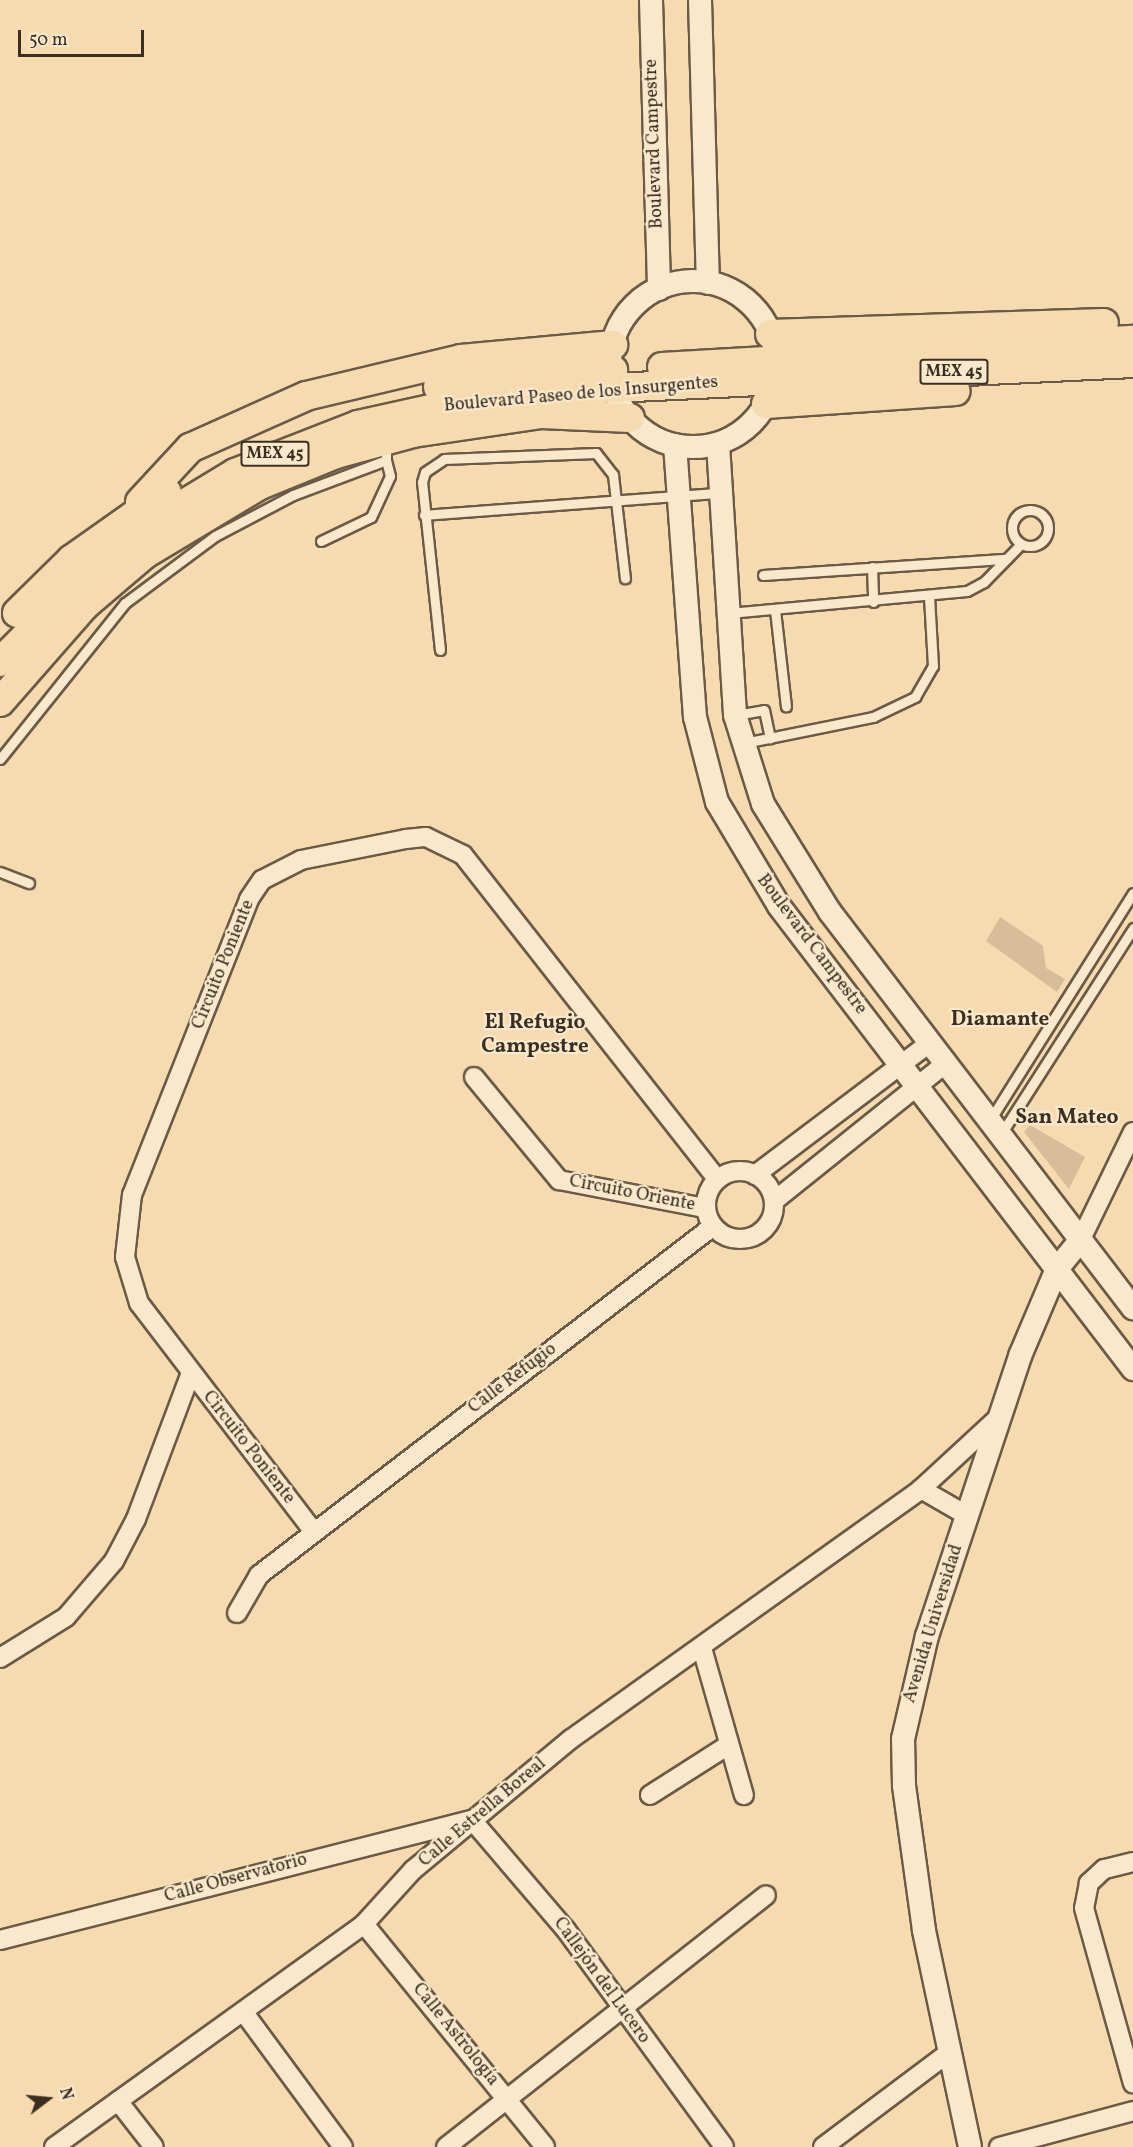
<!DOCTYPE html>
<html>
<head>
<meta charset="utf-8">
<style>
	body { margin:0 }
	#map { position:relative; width:1133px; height:2147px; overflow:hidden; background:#f7dbb0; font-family:Vollkorn,serif }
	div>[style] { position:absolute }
	.green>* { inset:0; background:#d7be98 }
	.roads { filter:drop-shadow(2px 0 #6b5a45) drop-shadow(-2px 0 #6b5a45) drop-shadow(0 2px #6b5a45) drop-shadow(0 -2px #6b5a45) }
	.service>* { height:9px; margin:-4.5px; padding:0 4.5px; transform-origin:4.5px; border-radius:4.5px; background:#fae8cc }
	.service>.ring { margin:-4.5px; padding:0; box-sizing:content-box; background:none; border:9px solid #fae8cc; border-radius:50% }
	.minor>* { height:18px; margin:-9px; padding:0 9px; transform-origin:9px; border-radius:9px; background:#fae8cc }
	.minor>.ring { margin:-9px; padding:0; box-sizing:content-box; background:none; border:18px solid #fae8cc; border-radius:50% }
	.tertiary>* { height:22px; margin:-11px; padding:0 11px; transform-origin:11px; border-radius:11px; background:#fae8cc }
	.tertiary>.ring { margin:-11px; padding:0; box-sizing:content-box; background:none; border:22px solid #fae8cc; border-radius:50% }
	.primary>* { height:28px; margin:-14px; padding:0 14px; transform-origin:14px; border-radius:14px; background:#f7dbb0 }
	span { translate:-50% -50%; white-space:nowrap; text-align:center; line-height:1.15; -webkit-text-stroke:4.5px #fae8cc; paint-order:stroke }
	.shield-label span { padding:2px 4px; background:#fae8cc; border:2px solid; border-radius:4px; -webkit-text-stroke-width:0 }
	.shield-label { font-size:16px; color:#3c2f21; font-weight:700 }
	.street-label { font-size:18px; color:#3c2f21 }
	.quarter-label { font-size:21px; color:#3c2f21; font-weight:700 }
	.north { position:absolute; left:18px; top:2069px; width:60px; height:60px; -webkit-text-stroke:4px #fae8cc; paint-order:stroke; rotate:74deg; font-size:16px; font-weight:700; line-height:24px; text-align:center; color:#3c2f21 }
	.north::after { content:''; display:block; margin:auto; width:21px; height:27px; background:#3c2f21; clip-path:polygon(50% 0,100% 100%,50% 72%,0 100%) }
	.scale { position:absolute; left:18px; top:30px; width:126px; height:27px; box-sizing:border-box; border:3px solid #3c2f21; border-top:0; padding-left:8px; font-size:18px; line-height:21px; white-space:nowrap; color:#3c2f21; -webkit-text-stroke:4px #fae8cc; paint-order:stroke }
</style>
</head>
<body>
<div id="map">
	<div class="green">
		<div style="clip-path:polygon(1000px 917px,1043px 946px,1046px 968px,1065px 979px,1057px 992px,986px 941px)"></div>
		<div style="clip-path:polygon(1030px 1125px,1085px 1157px,1069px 1189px,1024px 1132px)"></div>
	</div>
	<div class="roads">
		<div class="service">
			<div class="ring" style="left:1012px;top:510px;width:27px;height:27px"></div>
			<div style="left:424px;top:515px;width:295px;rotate:-4.3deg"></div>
			<div style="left:321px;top:541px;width:55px;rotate:-25.6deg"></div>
			<div style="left:371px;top:517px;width:45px;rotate:-65.1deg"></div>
			<div style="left:390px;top:476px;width:16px;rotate:-104deg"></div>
			<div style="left:872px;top:567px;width:35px;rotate:88deg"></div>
			<div style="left:763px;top:575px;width:244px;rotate:-3.8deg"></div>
			<div style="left:775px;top:610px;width:97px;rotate:83.5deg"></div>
			<div style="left:729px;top:613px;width:239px;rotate:-5.3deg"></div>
			<div style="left:967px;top:591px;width:19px;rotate:-28deg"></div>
			<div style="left:984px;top:582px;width:53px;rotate:-45.8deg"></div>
			<div style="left:440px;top:650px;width:169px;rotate:-96.1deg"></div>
			<div style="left:422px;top:482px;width:10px;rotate:-73deg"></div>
			<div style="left:425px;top:472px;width:23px;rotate:-34deg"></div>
			<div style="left:444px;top:459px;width:152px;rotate:-2.3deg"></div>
			<div style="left:596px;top:453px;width:28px;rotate:52deg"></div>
			<div style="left:613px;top:475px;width:104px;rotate:83.4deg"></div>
			<div style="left:736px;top:715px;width:28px;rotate:-10deg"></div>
			<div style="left:764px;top:710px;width:29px;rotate:78deg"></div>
			<div style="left:744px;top:743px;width:132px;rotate:-11.4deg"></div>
			<div style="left:873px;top:717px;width:47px;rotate:-25.5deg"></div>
			<div style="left:915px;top:697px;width:36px;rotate:-60deg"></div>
			<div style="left:933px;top:666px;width:70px;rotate:-93.3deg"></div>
			<div style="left:0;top:759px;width:200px;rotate:-51.3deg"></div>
			<div style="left:125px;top:603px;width:112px;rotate:-36.7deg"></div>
			<div style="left:215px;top:536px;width:88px;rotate:-27.7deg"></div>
			<div style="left:293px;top:495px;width:99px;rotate:-20.6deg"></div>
			<div style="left:386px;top:460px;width:16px;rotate:-90deg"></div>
			<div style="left:0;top:872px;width:31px;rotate:21deg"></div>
			<div style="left:990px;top:1120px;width:268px;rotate:-57.8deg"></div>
			<div style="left:1001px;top:1134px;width:245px;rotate:-57.3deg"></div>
		</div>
		<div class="minor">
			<div style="left:474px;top:1077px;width:134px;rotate:50.5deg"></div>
			<div style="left:559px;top:1180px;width:149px;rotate:10.9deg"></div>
			<div class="ring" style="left:706px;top:1171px;width:50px;height:50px"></div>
			<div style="left:755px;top:1175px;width:217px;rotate:-37.1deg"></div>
			<div style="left:774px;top:1201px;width:219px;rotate:-38.7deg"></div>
			<div style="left:1081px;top:1239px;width:119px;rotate:-64.1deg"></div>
			<div style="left:921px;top:1489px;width:54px;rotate:29.9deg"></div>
			<div style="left:314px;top:1532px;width:288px;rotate:-127.4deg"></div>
			<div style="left:139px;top:1303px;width:48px;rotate:-106.9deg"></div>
			<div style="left:125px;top:1257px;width:62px;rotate:-83.6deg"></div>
			<div style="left:132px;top:1195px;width:318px;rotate:-68.4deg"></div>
			<div style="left:249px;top:899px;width:23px;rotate:-56deg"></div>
			<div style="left:262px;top:880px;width:44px;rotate:-27.1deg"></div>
			<div style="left:301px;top:860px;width:107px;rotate:-11.3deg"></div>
			<div style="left:406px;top:839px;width:20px;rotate:-6deg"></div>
			<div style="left:426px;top:837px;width:41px;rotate:25.9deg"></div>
			<div style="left:463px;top:855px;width:412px;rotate:51.9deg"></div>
			<div style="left:237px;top:1613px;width:44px;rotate:-59.9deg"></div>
			<div style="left:259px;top:1575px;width:571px;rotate:-37.53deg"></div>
			<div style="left:702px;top:1648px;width:153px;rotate:74.1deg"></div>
			<div style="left:0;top:1658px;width:78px;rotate:-31.8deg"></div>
			<div style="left:66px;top:1617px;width:74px;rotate:-49.4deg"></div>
			<div style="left:114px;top:1561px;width:47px;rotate:-62.4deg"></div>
			<div style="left:136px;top:1519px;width:154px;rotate:-69.4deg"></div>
			<div style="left:650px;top:1795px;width:91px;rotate:-32.5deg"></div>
			<div style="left:1133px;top:1862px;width:30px;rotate:166deg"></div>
			<div style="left:1104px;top:1869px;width:21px;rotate:137deg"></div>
			<div style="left:1089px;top:1883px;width:25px;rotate:101deg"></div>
			<div style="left:1084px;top:1908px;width:182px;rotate:74.4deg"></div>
			<div style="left:364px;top:1924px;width:287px;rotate:50.9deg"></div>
			<div style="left:0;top:1940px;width:487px;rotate:-14.3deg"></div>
			<div style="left:472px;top:1820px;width:145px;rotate:49.5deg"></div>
			<div style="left:566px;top:1930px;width:268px;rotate:53.9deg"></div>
			<div style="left:245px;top:2014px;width:165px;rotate:53.6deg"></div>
			<div style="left:118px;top:2101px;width:58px;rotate:52deg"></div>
			<div style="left:54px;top:2147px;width:382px;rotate:-35.7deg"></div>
			<div style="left:364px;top:1924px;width:73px;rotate:-47.8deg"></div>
			<div style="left:413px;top:1870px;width:205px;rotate:-39.7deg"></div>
			<div style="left:571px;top:1739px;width:430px;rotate:-35.5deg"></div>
			<div style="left:921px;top:1489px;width:108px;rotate:-42.7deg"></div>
			<div style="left:446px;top:2147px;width:407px;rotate:-38.2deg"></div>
			<div style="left:823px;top:2147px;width:156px;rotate:-36.9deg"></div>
			<div style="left:999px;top:2147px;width:139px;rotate:-15deg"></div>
		</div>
		<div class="tertiary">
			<div style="left:651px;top:0;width:289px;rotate:88.4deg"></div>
			<div style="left:700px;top:0;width:283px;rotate:88.4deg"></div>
			<div class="ring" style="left:610px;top:281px;width:144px;height:144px"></div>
			<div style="left:718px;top:444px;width:272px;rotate:86.4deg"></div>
			<div style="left:735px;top:715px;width:93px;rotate:72.5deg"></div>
			<div style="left:763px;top:804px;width:127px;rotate:58.2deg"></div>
			<div style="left:830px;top:912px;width:499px;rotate:52.6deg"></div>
			<div style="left:675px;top:445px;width:273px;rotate:85.8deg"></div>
			<div style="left:695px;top:717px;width:88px;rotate:75.5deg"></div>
			<div style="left:717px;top:802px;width:121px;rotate:59.2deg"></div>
			<div style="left:779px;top:906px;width:583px;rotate:52.6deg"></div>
			<div style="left:970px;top:2147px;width:222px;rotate:-102deg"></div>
			<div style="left:924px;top:1930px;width:146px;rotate:-97.9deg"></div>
			<div style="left:904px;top:1785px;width:46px;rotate:-91.2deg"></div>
			<div style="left:903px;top:1739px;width:106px;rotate:-76.9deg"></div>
			<div style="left:927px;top:1636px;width:295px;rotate:-71.6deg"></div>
			<div style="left:1020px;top:1356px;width:95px;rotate:-67deg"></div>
			<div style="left:1057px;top:1269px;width:38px;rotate:-51deg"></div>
		</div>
		<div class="primary">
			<div style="left:770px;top:334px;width:334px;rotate:-1.9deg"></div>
			<div style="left:662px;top:367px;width:472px;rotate:-3.3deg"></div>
			<div style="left:438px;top:387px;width:176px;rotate:-5.5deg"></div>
			<div style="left:766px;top:404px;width:190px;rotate:-3.9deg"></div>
			<div style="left:140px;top:502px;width:74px;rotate:-47.2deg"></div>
			<div style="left:190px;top:448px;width:127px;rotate:-24.1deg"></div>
			<div style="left:306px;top:396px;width:159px;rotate:-13.4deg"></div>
			<div style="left:461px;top:359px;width:153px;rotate:-5.3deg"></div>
			<div style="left:17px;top:613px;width:77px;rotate:-44.5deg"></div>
			<div style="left:72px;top:559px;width:116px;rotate:-35.2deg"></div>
			<div style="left:0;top:662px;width:132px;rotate:-45deg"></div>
			<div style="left:93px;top:569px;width:91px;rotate:-36.5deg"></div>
			<div style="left:166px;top:515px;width:81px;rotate:-31.3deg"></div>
			<div style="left:235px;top:473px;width:132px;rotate:-21.3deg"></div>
			<div style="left:358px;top:425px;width:93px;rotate:-12.4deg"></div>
			<div style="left:449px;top:405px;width:165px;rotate:-5.9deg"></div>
			<div style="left:613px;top:388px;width:521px;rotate:-2.75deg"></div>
			<div style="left:0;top:702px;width:129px;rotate:-48.8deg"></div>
			<div style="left:85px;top:605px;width:79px;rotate:-40.4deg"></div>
			<div style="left:145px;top:554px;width:134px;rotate:-31deg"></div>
			<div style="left:260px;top:485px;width:82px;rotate:-22.2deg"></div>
			<div style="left:336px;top:454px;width:80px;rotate:-15.3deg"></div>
			<div style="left:413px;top:433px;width:130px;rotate:-8.4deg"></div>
			<div style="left:542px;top:414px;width:88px;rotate:2.6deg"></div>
		</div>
	</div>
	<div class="shield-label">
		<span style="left:954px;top:372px">MEX 45</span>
		<span style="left:275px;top:454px">MEX 45</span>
	</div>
	<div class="street-label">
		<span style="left:655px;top:144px;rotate:-92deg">Boulevard Campestre</span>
		<span style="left:581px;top:395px;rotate:-5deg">Boulevard Paseo de los Insurgentes</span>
		<span style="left:811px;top:945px;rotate:53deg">Boulevard Campestre</span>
		<span style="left:224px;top:965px;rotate:-68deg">Circuito Poniente</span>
		<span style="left:632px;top:1194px;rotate:11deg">Circuito Oriente</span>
		<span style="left:513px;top:1379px;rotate:-37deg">Calle Refugio</span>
		<span style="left:248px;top:1448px;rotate:52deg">Circuito Poniente</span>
		<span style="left:934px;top:1624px;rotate:-73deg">Avenida Universidad</span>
		<span style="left:483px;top:1813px;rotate:-40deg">Calle Estrella Boreal</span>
		<span style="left:236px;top:1879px;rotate:-15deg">Calle Observatorio</span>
		<span style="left:601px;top:1981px;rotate:54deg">Callejón del Lucero</span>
		<span style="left:455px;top:2035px;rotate:51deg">Calle Astrología</span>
	</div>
	<div class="quarter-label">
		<span style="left:1000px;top:1020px">Diamante</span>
		<span style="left:535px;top:1035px">El Refugio<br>Campestre</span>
		<span style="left:1067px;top:1118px">San Mateo</span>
	</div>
	<div class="north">N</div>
	<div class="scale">50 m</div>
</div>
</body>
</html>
